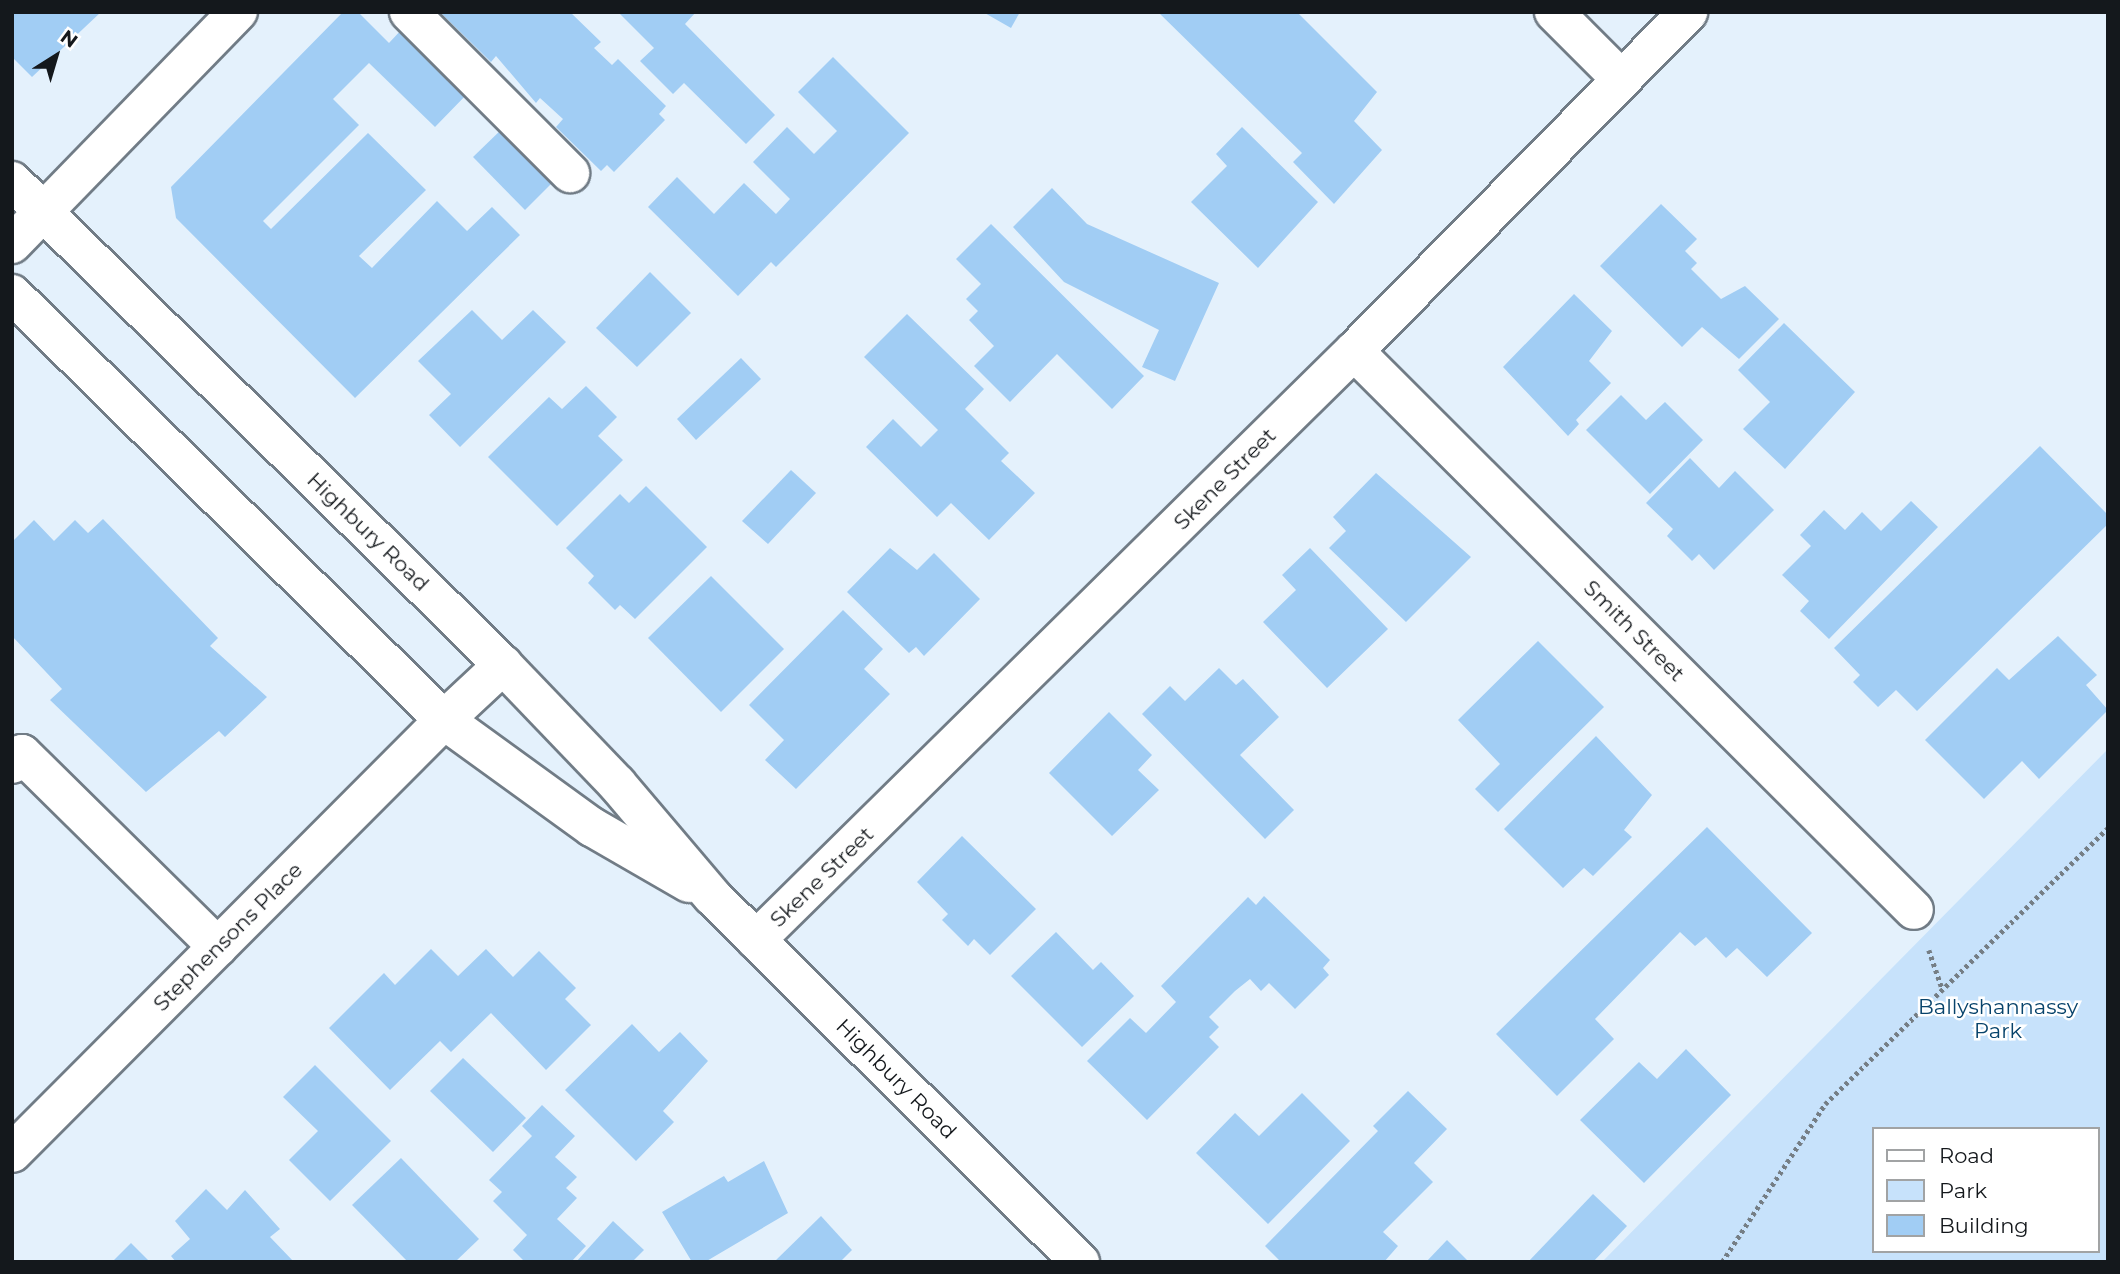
<!DOCTYPE html>
<html>
<head>
<meta charset="utf-8">
<style>
	body { margin:0 }
	#map { position:relative; width:2120px; height:1274px; overflow:hidden; background:#e4f1fc; font-family:Montserrat,sans-serif }
	div>[style] { position:absolute }
	.green>* { inset:0; background:#c7e2fb }
	.building>* { inset:0; background:#a1cdf4 }
	.path>* { height:4.5px; margin-top:-2.25px; transform-origin:0; background:repeating-linear-gradient(90deg,#757e85 0 3.5px,transparent 0 7px) }
	.roads { filter:drop-shadow(2px 0 #717c86) drop-shadow(-2px 0 #717c86) drop-shadow(0 2px #717c86) drop-shadow(0 -2px #717c86) }
	.minor>* { height:38px; margin:-19px; padding:0 19px; transform-origin:19px; border-radius:19px; background:#fff }
	.major>* { height:38px; margin:-19px; padding:0 19px; transform-origin:19px; border-radius:19px; background:#fff }
	span { translate:-50% -50%; white-space:nowrap; text-align:center; line-height:1.15; -webkit-text-stroke:5px #fff; paint-order:stroke }
	.street-label { font-size:21px; color:#14181c }
	.park-label { font-size:21px; color:#07436b }
	.frame { position:absolute; inset:0; border:14px solid #14181c; pointer-events:none }
	.legend { position:absolute; left:1872px; top:1127px; width:228px; height:126px; box-sizing:border-box; background:#fff; border:2px solid #a1a3a4; margin:0; padding:9px 12px; list-style:none; font-size:21px; color:#14181c }
	.legend li { display:flex; align-items:center; gap:14px; height:35px }
	.legend b { width:35px; border:2px solid #a1a3a4 }
	.north { position:absolute; left:21px; top:21px; width:70px; height:70px; -webkit-text-stroke:5px #fff; paint-order:stroke; rotate:37deg; font-size:19px; font-weight:700; line-height:28px; text-align:center; color:#14181c }
	.north::after { content:''; display:block; margin:auto; width:24px; height:32px; background:#14181c; clip-path:polygon(50% 0,100% 100%,50% 72%,0 100%) }
</style>
</head>
<body>
<div id="map">
	<div class="green">
		<div style="clip-path:polygon(evenodd,2108px 749px,2108px 1262px,1602px 1262px,2108px 749px,1873px 1129px,2097px 1129px,2097px 1251px,1873px 1251px,1873px 1129px)"></div>
	</div>
	<div class="building">
		<div style="clip-path:polygon(12px 12px,101px 12px,32px 77px,12px 57px)"></div>
		<div style="clip-path:polygon(343px 12px,358px 12px,389px 43px,403px 28px,469px 92px,435px 127px,369px 63px,333px 99px,359px 125px,263px 221px,271px 229px,368px 133px,426px 190px,359px 256px,372px 268px,437px 201px,467px 231px,492px 207px,520px 235px,355px 398px,176px 218px,171px 187px)"></div>
		<div style="clip-path:polygon(440px 12px,570px 12px,601px 42px,594px 48px,612px 65px,618px 59px,666px 106px,659px 114px,665px 120px,614px 172px,607px 165px,601px 171px,556px 127px,563px 119px,540px 98px,536px 103px,496px 56px,491px 62px)"></div>
		<div style="clip-path:polygon(618px 12px,696px 12px,685px 24px,775px 115px,746px 144px,684px 83px,673px 94px,640px 61px,654px 48px)"></div>
		<div style="clip-path:polygon(983px 12px,1020px 12px,1011px 28px)"></div>
		<div style="clip-path:polygon(1158px 12px,1297px 12px,1377px 92px,1354px 121px,1382px 150px,1334px 204px,1293px 162px,1302px 153px)"></div>
		<div style="clip-path:polygon(833px 57px,909px 133px,776px 267px,771px 262px,738px 296px,648px 207px,677px 177px,714px 214px,744px 183px,776px 214px,790px 199px,753px 162px,787px 127px,814px 154px,837px 131px,798px 92px)"></div>
		<div style="clip-path:polygon(504px 127px,556px 179px,525px 210px,473px 157px)"></div>
		<div style="clip-path:polygon(1242px 127px,1318px 202px,1258px 268px,1191px 202px,1227px 166px,1216px 154px)"></div>
		<div style="clip-path:polygon(1052px 188px,1087px 224px,1219px 283px,1175px 381px,1142px 367px,1159px 330px,1064px 282px,1013px 227px)"></div>
		<div style="clip-path:polygon(1661px 204px,1697px 239px,1685px 251px,1697px 263px,1691px 269px,1721px 299px,1745px 286px,1779px 319px,1739px 359px,1702px 327px,1682px 347px,1600px 266px)"></div>
		<div style="clip-path:polygon(991px 224px,1144px 376px,1112px 409px,1057px 354px,1010px 402px,974px 366px,994px 346px,969px 320px,978px 311px,966px 299px,981px 284px,956px 259px)"></div>
		<div style="clip-path:polygon(650px 272px,691px 313px,637px 367px,596px 328px)"></div>
		<div style="clip-path:polygon(1574px 294px,1612px 331px,1589px 361px,1611px 383px,1576px 420px,1579px 424px,1568px 436px,1503px 367px)"></div>
		<div style="clip-path:polygon(472px 310px,502px 340px,533px 310px,566px 342px,460px 447px,429px 415px,451px 394px,418px 361px)"></div>
		<div style="clip-path:polygon(907px 314px,984px 389px,965px 409px,1009px 453px,1001px 461px,1035px 493px,989px 540px,951px 503px,937px 517px,866px 447px,893px 419px,921px 447px,938px 430px,864px 357px)"></div>
		<div style="clip-path:polygon(1784px 323px,1855px 392px,1785px 469px,1743px 429px,1770px 402px,1738px 370px)"></div>
		<div style="clip-path:polygon(741px 358px,761px 379px,696px 440px,677px 419px)"></div>
		<div style="clip-path:polygon(586px 386px,617px 417px,598px 436px,623px 460px,557px 526px,488px 457px,549px 397px,562px 409px)"></div>
		<div style="clip-path:polygon(1621px 395px,1646px 420px,1665px 402px,1703px 440px,1650px 494px,1586px 430px)"></div>
		<div style="clip-path:polygon(2040px 446px,2108px 515px,2108px 524px,1917px 711px,1896px 690px,1878px 707px,1853px 682px,1860px 675px,1834px 648px)"></div>
		<div style="clip-path:polygon(1690px 458px,1719px 488px,1735px 471px,1774px 510px,1714px 570px,1699px 554px,1692px 561px,1667px 536px,1673px 529px,1646px 503px)"></div>
		<div style="clip-path:polygon(791px 470px,816px 493px,768px 544px,742px 521px)"></div>
		<div style="clip-path:polygon(1376px 473px,1471px 557px,1406px 622px,1329px 548px,1346px 531px,1333px 517px)"></div>
		<div style="clip-path:polygon(646px 486px,707px 547px,635px 619px,620px 605px,615px 610px,588px 583px,594px 576px,566px 548px,620px 494px,629px 503px)"></div>
		<div style="clip-path:polygon(1911px 501px,1938px 527px,1829px 639px,1800px 611px,1809px 601px,1782px 575px,1811px 546px,1800px 535px,1824px 510px,1845px 530px,1862px 512px,1881px 531px)"></div>
		<div style="clip-path:polygon(103px 519px,218px 638px,210px 646px,267px 697px,225px 737px,219px 731px,146px 792px,50px 700px,62px 689px,12px 636px,12px 542px,34px 520px,54px 541px,75px 520px,88px 533px)"></div>
		<div style="clip-path:polygon(890px 548px,917px 570px,934px 553px,980px 599px,924px 656px,916px 647px,909px 653px,847px 592px)"></div>
		<div style="clip-path:polygon(1310px 548px,1388px 629px,1327px 688px,1263px 622px,1296px 590px,1282px 575px)"></div>
		<div style="clip-path:polygon(711px 576px,784px 649px,721px 712px,648px 638px)"></div>
		<div style="clip-path:polygon(843px 610px,883px 649px,864px 669px,890px 694px,796px 789px,765px 760px,784px 740px,749px 705px)"></div>
		<div style="clip-path:polygon(2058px 636px,2097px 675px,2086px 685px,2108px 710px,2039px 779px,2022px 761px,1984px 799px,1925px 740px,1997px 668px,2009px 680px)"></div>
		<div style="clip-path:polygon(1538px 641px,1604px 707px,1498px 812px,1475px 789px,1500px 764px,1458px 720px)"></div>
		<div style="clip-path:polygon(1219px 668px,1236px 685px,1243px 679px,1279px 717px,1240px 755px,1294px 810px,1265px 839px,1142px 714px,1170px 686px,1185px 701px)"></div>
		<div style="clip-path:polygon(1109px 712px,1152px 755px,1138px 770px,1159px 790px,1112px 836px,1049px 773px)"></div>
		<div style="clip-path:polygon(1596px 736px,1652px 795px,1624px 830px,1632px 837px,1593px 876px,1584px 868px,1563px 888px,1504px 829px)"></div>
		<div style="clip-path:polygon(1707px 827px,1812px 933px,1767px 977px,1737px 948px,1726px 958px,1706px 937px,1695px 946px,1680px 932px,1595px 1019px,1614px 1039px,1557px 1096px,1496px 1034px)"></div>
		<div style="clip-path:polygon(962px 836px,1036px 909px,990px 955px,974px 939px,968px 946px,942px 920px,948px 914px,917px 882px)"></div>
		<div style="clip-path:polygon(1264px 896px,1330px 960px,1323px 968px,1329px 975px,1295px 1009px,1269px 983px,1261px 991px,1250px 979px,1235px 991px,1209px 1017px,1219px 1027px,1209px 1037px,1219px 1047px,1147px 1120px,1087px 1061px,1130px 1018px,1146px 1033px,1176px 1002px,1161px 986px,1248px 897px,1256px 905px)"></div>
		<div style="clip-path:polygon(1056px 932px,1093px 970px,1101px 962px,1134px 996px,1082px 1047px,1011px 976px)"></div>
		<div style="clip-path:polygon(431px 949px,458px 976px,486px 949px,513px 977px,539px 951px,576px 988px,565px 999px,591px 1025px,546px 1070px,491px 1013px,451px 1052px,440px 1041px,390px 1090px,329px 1028px,384px 973px,395px 985px)"></div>
		<div style="clip-path:polygon(632px 1024px,659px 1052px,680px 1032px,708px 1061px,663px 1111px,674px 1122px,636px 1161px,565px 1090px)"></div>
		<div style="clip-path:polygon(1686px 1049px,1731px 1095px,1644px 1183px,1580px 1120px,1639px 1062px,1657px 1079px)"></div>
		<div style="clip-path:polygon(463px 1058px,526px 1118px,493px 1152px,430px 1091px)"></div>
		<div style="clip-path:polygon(315px 1065px,391px 1141px,330px 1201px,289px 1160px,318px 1131px,283px 1097px)"></div>
		<div style="clip-path:polygon(1408px 1091px,1447px 1129px,1414px 1163px,1433px 1182px,1383px 1232px,1398px 1246px,1384px 1262px,1281px 1262px,1265px 1246px,1378px 1131px,1373px 1126px)"></div>
		<div style="clip-path:polygon(1302px 1093px,1350px 1141px,1268px 1224px,1196px 1153px,1235px 1113px,1259px 1136px)"></div>
		<div style="clip-path:polygon(542px 1105px,575px 1136px,555px 1157px,577px 1177px,566px 1188px,577px 1198px,557px 1219px,586px 1246px,571px 1262px,525px 1262px,513px 1250px,527px 1235px,493px 1201px,502px 1192px,489px 1180px,532px 1136px,522px 1126px)"></div>
		<div style="clip-path:polygon(401px 1158px,479px 1239px,455px 1262px,408px 1262px,352px 1205px)"></div>
		<div style="clip-path:polygon(764px 1161px,788px 1213px,705px 1262px,692px 1262px,662px 1212px,724px 1176px,728px 1182px)"></div>
		<div style="clip-path:polygon(206px 1189px,227px 1210px,245px 1190px,280px 1229px,270px 1237px,294px 1262px,176px 1262px,171px 1256px,190px 1239px,175px 1221px)"></div>
		<div style="clip-path:polygon(1593px 1194px,1627px 1226px,1593px 1262px,1528px 1262px)"></div>
		<div style="clip-path:polygon(821px 1216px,852px 1250px,840px 1262px,774px 1262px)"></div>
		<div style="clip-path:polygon(613px 1221px,644px 1250px,632px 1262px,576px 1262px)"></div>
		<div style="clip-path:polygon(1447px 1240px,1469px 1262px,1426px 1262px)"></div>
		<div style="clip-path:polygon(131px 1243px,150px 1262px,112px 1262px)"></div>
	</div>
	<div class="path">
		<div style="left:1929px;top:950px;width:40px;rotate:71.1deg"></div>
		<div style="left:1722px;top:1262px;width:189px;rotate:-56.9deg"></div>
		<div style="left:1825px;top:1104px;width:395px;rotate:-44.3deg"></div>
	</div>
	<div class="roads">
		<div class="minor">
			<div style="left:409px;top:12px;width:228px;rotate:45deg"></div>
			<div style="left:1554px;top:12px;width:95px;rotate:45deg"></div>
			<div style="left:1354px;top:351px;width:791px;rotate:44.95deg"></div>
			<div style="left:12px;top:764px;width:14px;rotate:-45deg"></div>
			<div style="left:22px;top:754px;width:275px;rotate:44.6deg"></div>
			<div style="left:756px;top:940px;width:839px;rotate:-44.57deg"></div>
			<div style="left:1354px;top:351px;width:476px;rotate:-45.4deg"></div>
			<div style="left:12px;top:1153px;width:612px;rotate:-45.07deg"></div>
		</div>
		<div class="major">
			<div style="left:12px;top:181px;width:689px;rotate:44.59deg"></div>
			<div style="left:503px;top:665px;width:165px;rotate:46.2deg"></div>
			<div style="left:617px;top:784px;width:147px;rotate:49.7deg"></div>
			<div style="left:712px;top:896px;width:519px;rotate:44.84deg"></div>
			<div style="left:12px;top:244px;width:324px;rotate:-45.8deg"></div>
			<div style="left:12px;top:294px;width:607px;rotate:44.6deg"></div>
			<div style="left:444px;top:720px;width:183px;rotate:35.9deg"></div>
			<div style="left:592px;top:827px;width:112px;rotate:30deg"></div>
			<div style="left:444px;top:720px;width:81px;rotate:-43deg"></div>
		</div>
	</div>
	<div class="street-label">
		<span style="left:1225px;top:479px;rotate:-45deg">Skene Street</span>
		<span style="left:368px;top:532px;rotate:44deg">Highbury Road</span>
		<span style="left:1634px;top:631px;rotate:45deg">Smith Street</span>
		<span style="left:822px;top:877px;rotate:-44deg">Skene Street</span>
		<span style="left:228px;top:937px;rotate:-45deg">Stephensons Place</span>
		<span style="left:896px;top:1079px;rotate:45deg">Highbury Road</span>
	</div>
	<div class="park-label">
		<span style="left:1998px;top:1019px">Ballyshannassy<br>Park</span>
	</div>
	<div class="frame"></div>
	<ul class="legend">
	<li><b style="height:9px;background:#fff"></b>Road</li>
	<li><b style="height:19px;background:#c7e2fb"></b>Park</li>
	<li><b style="height:19px;background:#a1cdf4"></b>Building</li>
	</ul>
	<div class="north">N</div>
</div>
</body>
</html>
